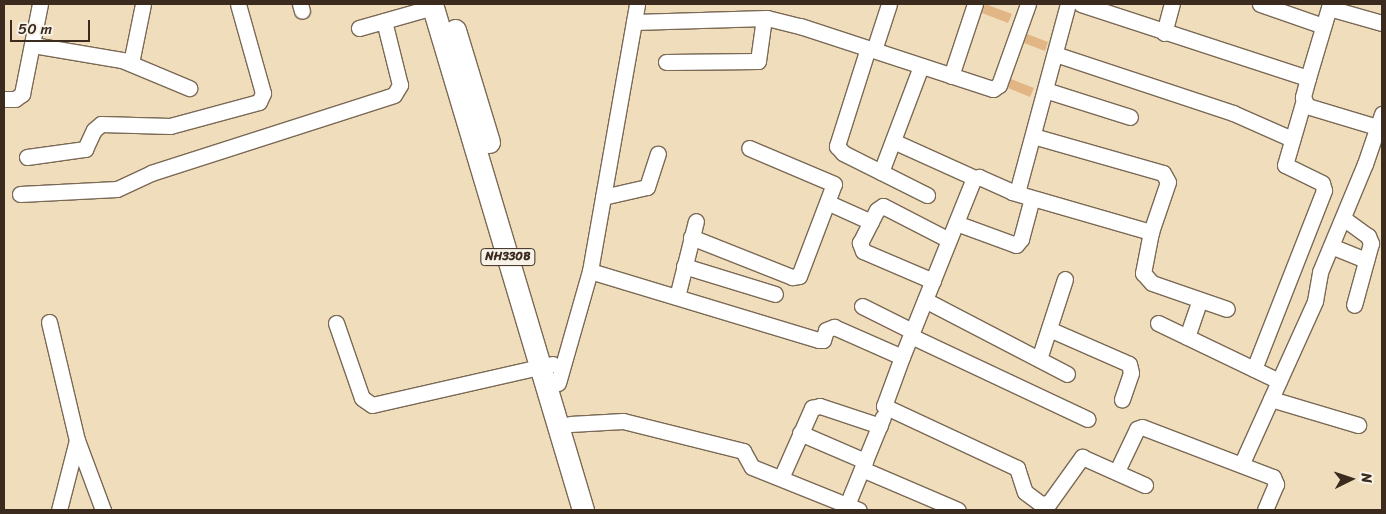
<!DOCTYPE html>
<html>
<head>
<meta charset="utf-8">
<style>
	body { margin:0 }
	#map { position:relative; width:1386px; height:514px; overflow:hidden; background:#f0ddbc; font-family:Sriracha,sans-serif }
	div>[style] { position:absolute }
	.building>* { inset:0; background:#e1b684 }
	.roads { filter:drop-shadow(1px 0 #7a6955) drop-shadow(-1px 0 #7a6955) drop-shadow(0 1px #7a6955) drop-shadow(0 -1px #7a6955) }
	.minor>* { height:15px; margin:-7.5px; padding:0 7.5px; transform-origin:7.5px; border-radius:7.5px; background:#fff }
	.highway>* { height:21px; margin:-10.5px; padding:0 10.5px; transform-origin:10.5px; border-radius:10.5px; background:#fff }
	span { translate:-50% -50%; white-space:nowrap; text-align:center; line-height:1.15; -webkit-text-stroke:4.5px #f7f3e8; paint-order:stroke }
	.shield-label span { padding:1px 4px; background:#f7f3e8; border:1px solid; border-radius:4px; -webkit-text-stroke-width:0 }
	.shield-label { font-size:12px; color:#3b2a1e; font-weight:700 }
	.frame { position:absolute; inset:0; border:5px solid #3b2a1e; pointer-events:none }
	.north { position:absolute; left:1326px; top:454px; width:50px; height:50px; -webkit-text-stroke:4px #f7f3e8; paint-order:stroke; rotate:86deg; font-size:14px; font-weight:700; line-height:20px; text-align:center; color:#3b2a1e }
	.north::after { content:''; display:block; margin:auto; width:18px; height:22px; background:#3b2a1e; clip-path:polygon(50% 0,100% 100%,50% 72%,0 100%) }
	.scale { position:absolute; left:10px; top:20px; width:80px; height:22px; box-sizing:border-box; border:2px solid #3b2a1e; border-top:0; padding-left:6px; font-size:15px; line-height:18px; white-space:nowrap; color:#3b2a1e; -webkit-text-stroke:4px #f7f3e8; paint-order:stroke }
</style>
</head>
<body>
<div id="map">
	<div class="building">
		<div style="clip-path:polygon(985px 4px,1012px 14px,1008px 23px,982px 13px)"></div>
		<div style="clip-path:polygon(1027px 34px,1048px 42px,1045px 51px,1024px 43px)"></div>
		<div style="clip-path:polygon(1011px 79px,1034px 88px,1030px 97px,1008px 88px)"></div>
	</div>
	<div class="roads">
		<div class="minor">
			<div style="left:300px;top:4px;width:7px;rotate:74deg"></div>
			<div style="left:1081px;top:4px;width:239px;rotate:18.1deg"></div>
			<div style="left:1308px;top:78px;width:20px;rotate:105deg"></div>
			<div style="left:1303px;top:97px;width:10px;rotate:66deg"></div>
			<div style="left:1307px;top:106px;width:73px;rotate:16.7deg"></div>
			<div style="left:1260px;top:4px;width:67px;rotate:19.2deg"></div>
			<div style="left:1329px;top:8px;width:55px;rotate:15.8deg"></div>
			<div style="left:634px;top:22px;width:133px;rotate:-1.7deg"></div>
			<div style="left:767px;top:18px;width:34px;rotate:14deg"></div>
			<div style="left:800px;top:26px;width:203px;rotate:18.1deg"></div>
			<div style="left:993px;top:89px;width:7px;rotate:-34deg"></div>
			<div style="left:999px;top:85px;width:86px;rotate:-70.3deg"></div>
			<div style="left:359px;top:28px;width:77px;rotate:-15.8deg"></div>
			<div style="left:1164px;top:33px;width:30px;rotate:-75deg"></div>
			<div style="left:33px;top:45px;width:90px;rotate:9.6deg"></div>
			<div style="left:122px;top:60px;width:73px;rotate:22.7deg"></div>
			<div style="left:868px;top:48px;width:103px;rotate:107.6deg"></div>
			<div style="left:837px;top:146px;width:9px;rotate:49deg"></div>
			<div style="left:843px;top:153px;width:94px;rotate:26.6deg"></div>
			<div style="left:874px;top:50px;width:48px;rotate:-71.9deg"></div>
			<div style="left:1055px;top:54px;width:188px;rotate:18.3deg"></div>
			<div style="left:1233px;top:113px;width:64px;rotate:23.8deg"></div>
			<div style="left:666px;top:62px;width:92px;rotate:-0.6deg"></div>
			<div style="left:758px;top:61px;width:43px;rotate:-82.1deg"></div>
			<div style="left:131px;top:63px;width:60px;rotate:-78.5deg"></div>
			<div style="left:951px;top:76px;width:76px;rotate:-71.6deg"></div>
			<div style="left:1308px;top:78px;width:77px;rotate:-73.4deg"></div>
			<div style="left:1045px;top:90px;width:89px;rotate:17.6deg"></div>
			<div style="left:4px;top:99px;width:11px"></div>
			<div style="left:15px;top:99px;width:9px;rotate:-36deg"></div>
			<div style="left:22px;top:94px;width:92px;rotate:-78.7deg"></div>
			<div style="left:1033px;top:136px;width:135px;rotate:15.9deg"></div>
			<div style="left:1163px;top:173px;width:10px;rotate:61deg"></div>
			<div style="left:1168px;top:182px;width:53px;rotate:108.8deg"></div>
			<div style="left:1151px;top:232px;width:42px;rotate:101deg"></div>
			<div style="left:1143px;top:273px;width:13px;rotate:48deg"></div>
			<div style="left:1152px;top:283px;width:79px;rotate:19.1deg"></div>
			<div style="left:893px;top:141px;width:90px;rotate:24.3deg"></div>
			<div style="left:27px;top:157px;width:59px;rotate:-7.9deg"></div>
			<div style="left:85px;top:149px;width:21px;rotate:-65deg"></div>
			<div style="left:94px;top:130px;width:9px;rotate:-41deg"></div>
			<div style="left:101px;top:124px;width:69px;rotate:1.7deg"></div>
			<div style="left:170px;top:126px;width:92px;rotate:-15.1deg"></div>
			<div style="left:259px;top:102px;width:10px;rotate:-66deg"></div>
			<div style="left:263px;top:93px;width:92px;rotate:-105.7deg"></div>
			<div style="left:881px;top:172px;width:113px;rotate:-69.3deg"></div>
			<div style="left:1012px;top:192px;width:145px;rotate:16.1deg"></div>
			<div style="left:20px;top:194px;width:97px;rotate:-3deg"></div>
			<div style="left:117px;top:189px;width:38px;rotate:-25deg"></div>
			<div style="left:151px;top:173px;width:255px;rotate:-17.8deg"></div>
			<div style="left:394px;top:95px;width:12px;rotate:-59deg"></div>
			<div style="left:400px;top:85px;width:66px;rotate:-104deg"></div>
			<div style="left:603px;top:197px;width:45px;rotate:-12.8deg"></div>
			<div style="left:647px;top:187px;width:35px;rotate:-72deg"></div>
			<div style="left:829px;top:203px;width:46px;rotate:24.3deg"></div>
			<div style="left:1343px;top:218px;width:31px;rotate:36deg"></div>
			<div style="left:1368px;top:236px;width:8px;rotate:67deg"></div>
			<div style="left:1371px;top:243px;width:64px;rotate:105.3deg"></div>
			<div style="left:956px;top:223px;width:64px;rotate:20.1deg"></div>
			<div style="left:1016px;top:245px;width:8px;rotate:-50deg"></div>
			<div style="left:1021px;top:239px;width:42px;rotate:-75deg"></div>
			<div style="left:691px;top:237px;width:109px;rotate:21.6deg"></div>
			<div style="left:792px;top:277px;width:7px;rotate:-8deg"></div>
			<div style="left:799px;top:276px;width:98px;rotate:-69.2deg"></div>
			<div style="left:834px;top:184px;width:92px;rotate:-157deg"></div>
			<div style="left:1331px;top:246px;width:38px;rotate:22deg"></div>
			<div style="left:684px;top:266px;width:95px;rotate:17.1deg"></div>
			<div style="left:590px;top:271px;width:239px;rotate:16.8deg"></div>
			<div style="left:819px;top:340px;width:4px"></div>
			<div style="left:823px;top:340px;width:10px;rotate:-73deg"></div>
			<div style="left:826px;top:330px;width:9px;rotate:-21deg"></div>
			<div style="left:834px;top:327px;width:74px;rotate:23.8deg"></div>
			<div style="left:902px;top:357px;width:191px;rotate:-68.1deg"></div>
			<div style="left:973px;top:180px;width:7px;rotate:-27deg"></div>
			<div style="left:979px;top:177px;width:36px;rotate:24deg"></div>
			<div style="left:1012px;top:192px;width:7px;rotate:-27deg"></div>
			<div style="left:1018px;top:189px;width:192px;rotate:-74.9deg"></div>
			<div style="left:933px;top:281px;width:76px;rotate:-156.8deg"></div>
			<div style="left:863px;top:251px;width:9px;rotate:-111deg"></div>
			<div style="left:860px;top:243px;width:37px;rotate:-63deg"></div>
			<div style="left:877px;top:210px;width:7px;rotate:-34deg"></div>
			<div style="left:883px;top:206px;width:74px;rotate:27.3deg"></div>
			<div style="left:677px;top:297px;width:78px;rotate:-76deg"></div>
			<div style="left:925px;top:300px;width:160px;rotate:27.5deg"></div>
			<div style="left:862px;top:306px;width:56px;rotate:26.6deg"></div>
			<div style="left:49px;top:322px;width:121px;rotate:76.7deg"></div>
			<div style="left:77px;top:440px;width:75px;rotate:69.6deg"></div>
			<div style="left:336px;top:323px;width:79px;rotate:70.9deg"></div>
			<div style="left:362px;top:398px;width:12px;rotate:35deg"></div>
			<div style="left:372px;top:405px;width:185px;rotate:-12.8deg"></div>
			<div style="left:1158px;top:323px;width:134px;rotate:25.6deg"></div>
			<div style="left:1049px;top:329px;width:87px;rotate:23.6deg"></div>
			<div style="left:1129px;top:364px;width:9px;rotate:77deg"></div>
			<div style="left:1131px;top:373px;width:28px;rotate:109deg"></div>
			<div style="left:911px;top:336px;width:195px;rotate:25.2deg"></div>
			<div style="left:1187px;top:337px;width:39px;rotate:-71deg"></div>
			<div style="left:902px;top:357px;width:52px;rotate:110.2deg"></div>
			<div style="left:884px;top:406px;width:147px;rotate:25deg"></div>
			<div style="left:1017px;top:468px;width:25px;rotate:72deg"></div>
			<div style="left:1025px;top:492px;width:20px;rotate:37deg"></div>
			<div style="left:1041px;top:504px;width:8px;rotate:-7deg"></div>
			<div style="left:1049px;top:503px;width:57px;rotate:-54.3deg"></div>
			<div style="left:1082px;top:457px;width:69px;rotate:24deg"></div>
			<div style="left:1039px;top:359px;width:84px;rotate:-72deg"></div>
			<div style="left:1254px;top:369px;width:192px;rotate:-68.6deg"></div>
			<div style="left:1324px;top:190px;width:7px;rotate:-106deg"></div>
			<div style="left:1322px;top:183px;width:41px;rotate:-154.1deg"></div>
			<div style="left:1285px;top:165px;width:65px;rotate:-73.8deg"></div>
			<div style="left:558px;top:383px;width:116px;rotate:-74.1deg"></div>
			<div style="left:590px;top:271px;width:271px;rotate:-80deg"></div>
			<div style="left:1271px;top:399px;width:91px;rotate:16.6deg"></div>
			<div style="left:570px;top:424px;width:53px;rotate:-3.2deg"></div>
			<div style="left:623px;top:421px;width:124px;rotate:14deg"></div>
			<div style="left:743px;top:451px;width:18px;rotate:61deg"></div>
			<div style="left:752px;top:467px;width:115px;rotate:21.9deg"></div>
			<div style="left:800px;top:433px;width:71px;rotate:23.3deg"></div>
			<div style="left:1242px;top:463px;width:178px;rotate:-65.7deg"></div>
			<div style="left:1315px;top:301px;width:29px;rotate:-80deg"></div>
			<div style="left:1320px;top:272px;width:117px;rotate:-67.4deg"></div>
			<div style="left:1365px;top:164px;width:53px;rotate:-71.2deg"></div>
			<div style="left:862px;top:469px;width:104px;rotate:23.1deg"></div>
			<div style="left:1117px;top:471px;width:47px;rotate:-64.5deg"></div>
			<div style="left:1137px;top:429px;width:5px;rotate:-22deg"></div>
			<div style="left:1142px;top:427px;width:140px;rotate:20.9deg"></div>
			<div style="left:1273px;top:477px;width:8px;rotate:67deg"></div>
			<div style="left:1276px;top:484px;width:28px;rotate:113deg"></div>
			<div style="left:781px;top:478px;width:77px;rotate:-66.1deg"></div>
			<div style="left:812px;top:408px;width:8px;rotate:-14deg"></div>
			<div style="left:820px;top:406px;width:63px;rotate:18.4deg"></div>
			<div style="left:59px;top:510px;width:72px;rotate:-75.6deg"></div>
			<div style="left:845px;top:510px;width:100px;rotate:-67.8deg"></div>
		</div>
		<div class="highway">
			<div style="left:432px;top:4px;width:528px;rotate:73.38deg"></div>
			<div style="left:455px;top:30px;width:117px;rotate:73.1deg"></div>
		</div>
	</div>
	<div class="shield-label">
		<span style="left:508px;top:257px">NH330B</span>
	</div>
	<div class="frame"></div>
	<div class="north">N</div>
	<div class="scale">50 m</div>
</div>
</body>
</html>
